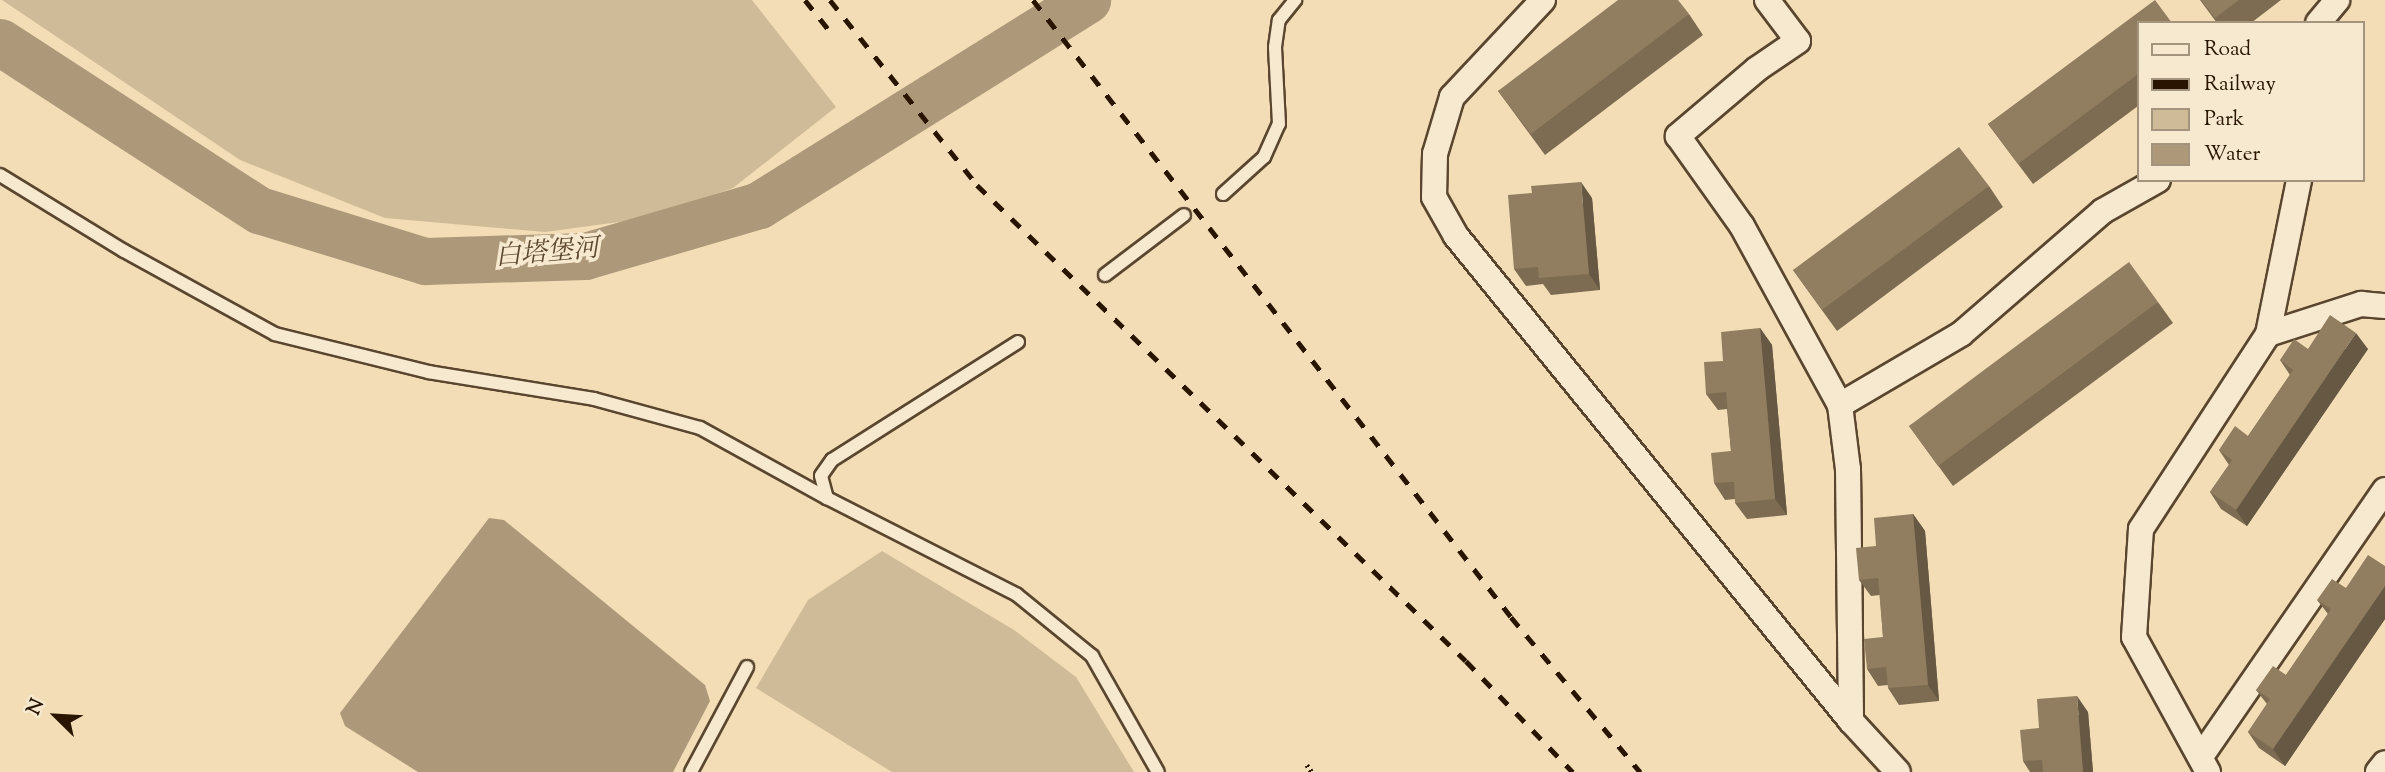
<!DOCTYPE html>
<html>
<head>
<meta charset="utf-8">
<style>
	body { margin:0 }
	#map { position:relative; width:2385px; height:772px; overflow:hidden; background:#f2ddb7; font-family:"Sorts Mill Goudy","Noto Serif SC",serif }
	div>[style] { position:absolute }
	.green>* { inset:0; background:#d0bb98 }
	.water>* { inset:0; background:#ad9979 }
	.river>* { height:47px; margin:-23.5px; padding:0 23.5px; transform-origin:23.5px; border-radius:23.5px; background:#ad9979 }
	.path>* { height:4.5px; margin-top:-2.25px; transform-origin:0; background:repeating-linear-gradient(90deg,#281400 0 2px,transparent 0 5.5px) }
	.roads { filter:drop-shadow(2px 0 #5a462e) drop-shadow(-2px 0 #5a462e) drop-shadow(0 2px #5a462e) drop-shadow(0 -2px #5a462e) }
	.lane>* { height:12px; margin:-6px; padding:0 6px; transform-origin:6px; border-radius:6px; background:#f7e9d0 }
	.street>* { height:24px; margin:-12px; padding:0 12px; transform-origin:12px; border-radius:12px; background:#f7e9d0 }
	.rail>* { height:5px; margin-top:-2.5px; transform-origin:0; background:repeating-linear-gradient(90deg,#281400 0 12px,transparent 0 24px) }
	.wall>* { inset:0; background:#7d6c52 }
	.shaded-wall>* { inset:0; background:#665842 }
	.building>* { inset:0; background:#917d5f }
	span { translate:-50% -50%; white-space:nowrap; text-align:center; line-height:1.15; -webkit-text-stroke:7px #f7e9d0; paint-order:stroke }
	.water-label { font-size:26px; color:#5d4930; font-style:italic }
	.legend { position:absolute; left:2137px; top:21px; width:228px; height:161px; box-sizing:border-box; background:#f7e9d0; border:2px solid #a4947d; margin:0; padding:9px 12px; list-style:none; font-size:21px; color:#281400 }
	.legend li { display:flex; align-items:center; gap:14px; height:35px }
	.legend b { width:35px; border:2px solid #a4947d }
	.north { position:absolute; left:21px; top:681px; width:70px; height:70px; -webkit-text-stroke:5px #f7e9d0; paint-order:stroke; rotate:294deg; font-size:19px; font-weight:700; line-height:28px; text-align:center; color:#281400 }
	.north::after { content:''; display:block; margin:auto; width:24px; height:32px; background:#281400; clip-path:polygon(50% 0,100% 100%,50% 72%,0 100%) }
</style>
</head>
<body>
<div id="map">
	<div class="green">
		<div style="clip-path:polygon(2px 0,752px 0,836px 107px,733px 188px,649px 218px,545px 232px,385px 218px,240px 160px)"></div>
		<div style="clip-path:polygon(882px 551px,1014px 630px,1076px 677px,1134px 772px,892px 772px,756px 688px,808px 600px)"></div>
	</div>
	<div class="water">
		<div style="clip-path:polygon(489px 518px,504px 520px,705px 685px,710px 701px,673px 772px,418px 772px,345px 726px,340px 713px)"></div>
	</div>
	<div class="river">
		<div style="left:0;top:42px;width:309px;rotate:33deg"></div>
		<div style="left:259px;top:210px;width:174px;rotate:17.1deg"></div>
		<div style="left:425px;top:261px;width:160px;rotate:-1.8deg"></div>
		<div style="left:585px;top:256px;width:181px;rotate:-16.3deg"></div>
		<div style="left:759px;top:205px;width:387px;rotate:-32deg"></div>
	</div>
	<div class="path">
		<div style="left:1307px;top:765px;width:9px;rotate:54deg"></div>
	</div>
	<div class="roads">
		<div class="lane">
			<div style="left:0;top:175px;width:145px;rotate:31.5deg"></div>
			<div style="left:124px;top:251px;width:172px;rotate:28.8deg"></div>
			<div style="left:275px;top:334px;width:158px;rotate:13.9deg"></div>
			<div style="left:428px;top:372px;width:168px;rotate:9.2deg"></div>
			<div style="left:594px;top:399px;width:110px;rotate:15.3deg"></div>
			<div style="left:700px;top:428px;width:145px;rotate:28.9deg"></div>
			<div style="left:1223px;top:194px;width:55px;rotate:-42.1deg"></div>
			<div style="left:1264px;top:157px;width:36px;rotate:-66deg"></div>
			<div style="left:1279px;top:124px;width:77px;rotate:-93deg"></div>
			<div style="left:1275px;top:47px;width:27px;rotate:-82deg"></div>
			<div style="left:1279px;top:20px;width:26px;rotate:-51deg"></div>
			<div style="left:1105px;top:275px;width:99px;rotate:-37.2deg"></div>
			<div style="left:1018px;top:342px;width:220px;rotate:147.6deg"></div>
			<div style="left:832px;top:460px;width:19px;rotate:125deg"></div>
			<div style="left:821px;top:476px;width:23px;rotate:75deg"></div>
			<div style="left:827px;top:498px;width:213px;rotate:27deg"></div>
			<div style="left:1017px;top:595px;width:97px;rotate:39.1deg"></div>
			<div style="left:1092px;top:656px;width:133px;rotate:60.4deg"></div>
			<div style="left:691px;top:772px;width:119px;rotate:-61.9deg"></div>
		</div>
		<div class="street">
			<div style="left:1543px;top:0;width:133px;rotate:133.2deg"></div>
			<div style="left:1452px;top:97px;width:59px;rotate:106.6deg"></div>
			<div style="left:1435px;top:154px;width:43px;rotate:91.3deg"></div>
			<div style="left:1434px;top:197px;width:45px;rotate:60.6deg"></div>
			<div style="left:1456px;top:236px;width:625px;rotate:50.84deg"></div>
			<div style="left:1851px;top:721px;width:69px;rotate:47.3deg"></div>
			<div style="left:1767px;top:0;width:51px;rotate:52.9deg"></div>
			<div style="left:1798px;top:41px;width:50px;rotate:145.7deg"></div>
			<div style="left:1757px;top:69px;width:104px;rotate:139.7deg"></div>
			<div style="left:1678px;top:136px;width:110px;rotate:54.6deg"></div>
			<div style="left:1742px;top:226px;width:204px;rotate:61.3deg"></div>
			<div style="left:1840px;top:405px;width:64px;rotate:82.9deg"></div>
			<div style="left:1848px;top:469px;width:252px;rotate:89.3deg"></div>
			<div style="left:2318px;top:23px;width:30px;rotate:-50deg"></div>
			<div style="left:2268px;top:334px;width:98px;rotate:-17.9deg"></div>
			<div style="left:2361px;top:304px;width:24px;rotate:5deg"></div>
			<div style="left:1840px;top:405px;width:140px;rotate:-30.4deg"></div>
			<div style="left:1961px;top:334px;width:188px;rotate:-40.9deg"></div>
			<div style="left:2103px;top:211px;width:63px;rotate:-29.4deg"></div>
			<div style="left:2202px;top:755px;width:322px;rotate:-55.4deg"></div>
			<div style="left:2208px;top:772px;width:154px;rotate:-118.7deg"></div>
			<div style="left:2134px;top:637px;width:108px;rotate:-86.3deg"></div>
			<div style="left:2141px;top:529px;width:233px;rotate:-56.9deg"></div>
			<div style="left:2268px;top:334px;width:157px;rotate:-78.6deg"></div>
			<div style="left:2378px;top:772px;width:11px;rotate:-52deg"></div>
		</div>
	</div>
	<div class="rail">
		<div style="left:805px;top:0;width:43px;rotate:51.5deg"></div>
		<div style="left:830px;top:0;width:236px;rotate:51.5deg"></div>
		<div style="left:977px;top:185px;width:682px;rotate:44.23deg"></div>
		<div style="left:1466px;top:661px;width:154px;rotate:46.1deg"></div>
		<div style="left:1033px;top:0;width:780px;rotate:52.23deg"></div>
		<div style="left:1511px;top:617px;width:202px;rotate:50.2deg"></div>
	</div>
	<div class="wall">
		<div style="clip-path:polygon(2200px 0,2281px 0,2251px 23px,2217px 23px)"></div>
		<div style="clip-path:polygon(1689px 14px,1703px 35px,1545px 155px,1498px 91px)"></div>
		<div style="clip-path:polygon(2138px 23px,2138px 106px,2033px 184px,1988px 124px)"></div>
		<div style="clip-path:polygon(1989px 186px,2003px 207px,1837px 331px,1793px 270px)"></div>
		<div style="clip-path:polygon(1592px 198px,1600px 290px,1551px 295px,1543px 284px,1526px 286px,1514px 269px)"></div>
		<div style="clip-path:polygon(2158px 302px,2173px 323px,1953px 486px,1909px 426px)"></div>
		<div style="clip-path:polygon(1760px 328px,1772px 345px,1787px 515px,1747px 519px,1735px 503px,1735px 499px,1725px 500px,1714px 483px,1731px 451px,1727px 409px,1718px 410px,1706px 394px,1723px 361px)"></div>
		<div style="clip-path:polygon(2308px 349px,2368px 349px,2247px 526px,2221px 509px,2210px 492px,2229px 465px,2219px 450px,2248px 436px,2290px 375px,2280px 360px)"></div>
		<div style="clip-path:polygon(1913px 514px,1925px 531px,1939px 701px,1899px 705px,1888px 688px,1888px 685px,1878px 686px,1867px 669px,1883px 637px,1880px 595px,1871px 596px,1859px 580px,1876px 546px)"></div>
		<div style="clip-path:polygon(2385px 566px,2385px 619px,2285px 766px,2259px 748px,2248px 732px,2267px 704px,2256px 690px,2286px 675px,2328px 614px,2317px 600px,2346px 588px)"></div>
		<div style="clip-path:polygon(2088px 712px,2093px 772px,2030px 772px,2023px 761px,2039px 728px)"></div>
	</div>
	<div class="shaded-wall">
		<div style="clip-path:polygon(1581px 182px,1592px 198px,1600px 290px,1589px 274px)"></div>
		<div style="clip-path:polygon(1760px 328px,1772px 345px,1787px 515px,1775px 499px)"></div>
		<div style="clip-path:polygon(2356px 333px,2368px 349px,2247px 526px,2236px 510px)"></div>
		<div style="clip-path:polygon(1913px 514px,1925px 531px,1939px 701px,1928px 685px)"></div>
		<div style="clip-path:polygon(2385px 586px,2385px 619px,2285px 766px,2273px 749px)"></div>
		<div style="clip-path:polygon(2077px 696px,2088px 712px,2093px 772px,2083px 772px)"></div>
	</div>
	<div class="building">
		<div style="clip-path:polygon(1618px 0,1678px 0,1689px 14px,1531px 134px,1498px 91px)"></div>
		<div style="clip-path:polygon(2155px 0,2172px 23px,2138px 23px,2138px 74px,2018px 164px,1988px 124px)"></div>
		<div style="clip-path:polygon(2201px 0,2239px 0,2215px 18px)"></div>
		<div style="clip-path:polygon(1959px 147px,1989px 186px,1822px 310px,1793px 270px)"></div>
		<div style="clip-path:polygon(1581px 182px,1589px 274px,1539px 278px,1538px 267px,1514px 269px,1508px 195px,1532px 193px,1531px 186px)"></div>
		<div style="clip-path:polygon(2129px 262px,2158px 302px,1938px 466px,1909px 426px)"></div>
		<div style="clip-path:polygon(2330px 315px,2356px 333px,2236px 510px,2210px 492px,2232px 460px,2219px 450px,2235px 426px,2248px 436px,2293px 370px,2280px 360px,2294px 339px,2308px 349px)"></div>
		<div style="clip-path:polygon(1760px 328px,1775px 499px,1735px 503px,1734px 482px,1714px 483px,1711px 453px,1731px 451px,1726px 392px,1706px 394px,1704px 362px,1723px 361px,1721px 332px)"></div>
		<div style="clip-path:polygon(1913px 514px,1928px 685px,1888px 688px,1886px 667px,1867px 669px,1864px 639px,1883px 637px,1878px 578px,1859px 580px,1856px 548px,1876px 546px,1874px 518px)"></div>
		<div style="clip-path:polygon(2368px 555px,2385px 566px,2385px 586px,2273px 749px,2248px 732px,2270px 699px,2256px 690px,2273px 666px,2286px 675px,2331px 609px,2317px 600px,2332px 579px,2346px 588px)"></div>
		<div style="clip-path:polygon(2077px 696px,2083px 772px,2043px 772px,2042px 760px,2023px 761px,2020px 730px,2039px 728px,2037px 699px)"></div>
	</div>
	<div class="water-label">
		<span style="left:547px;top:254px;rotate:-5deg">白塔堡河</span>
	</div>
	<ul class="legend">
	<li><b style="height:9px;background:#f7e9d0"></b>Road</li>
	<li><b style="height:9px;background:#281400"></b>Railway</li>
	<li><b style="height:19px;background:#d0bb98"></b>Park</li>
	<li><b style="height:19px;background:#ad9979"></b>Water</li>
	</ul>
	<div class="north">N</div>
</div>
</body>
</html>
